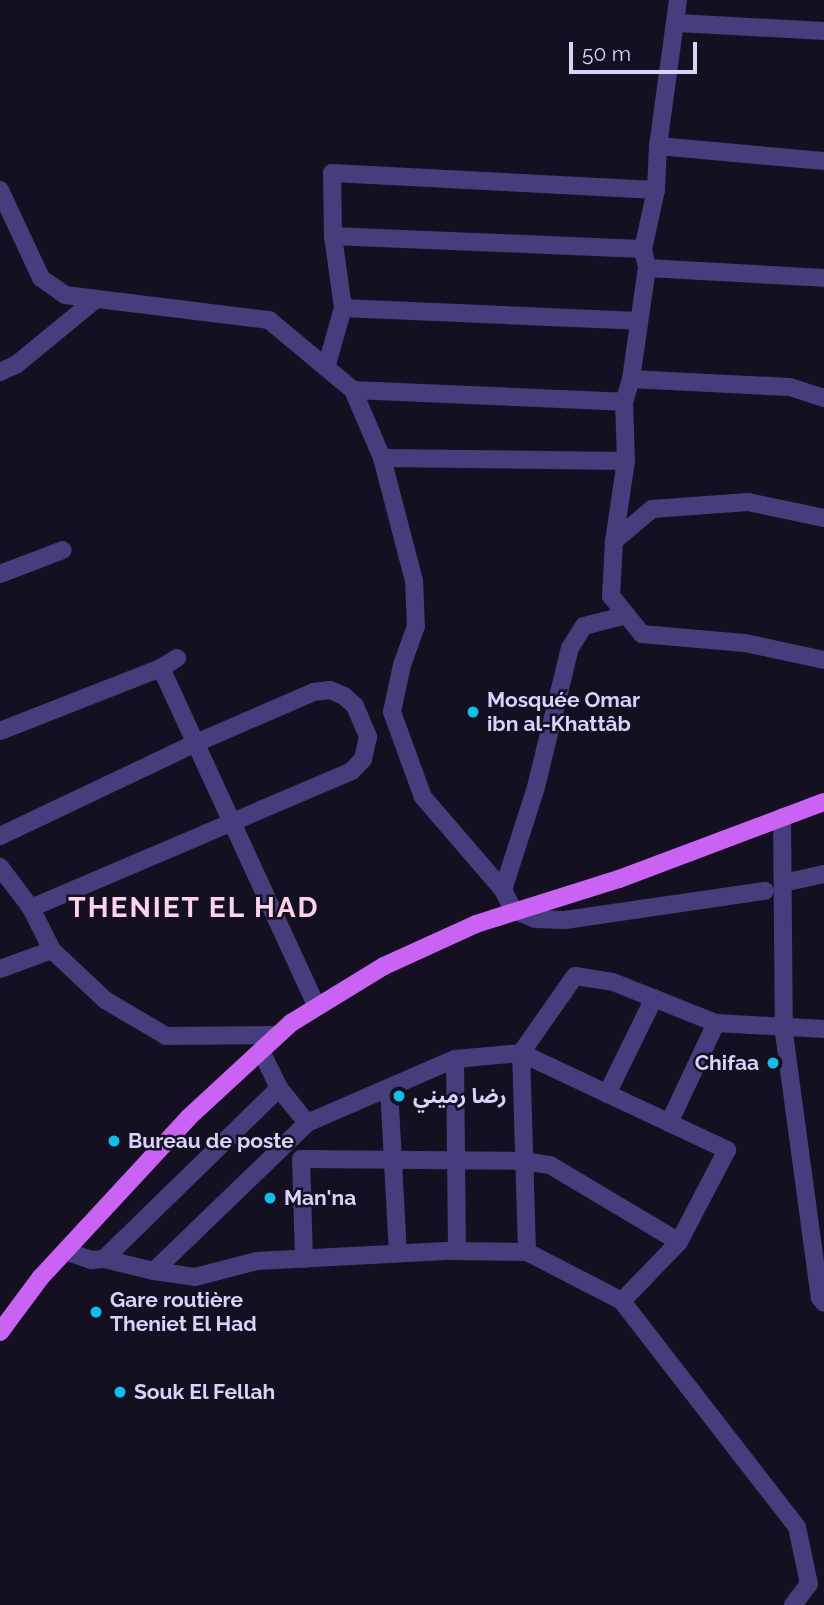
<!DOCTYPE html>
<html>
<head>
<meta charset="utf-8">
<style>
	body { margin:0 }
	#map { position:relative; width:824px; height:1605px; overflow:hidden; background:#140f21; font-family:Raleway,"Noto Sans Arabic",sans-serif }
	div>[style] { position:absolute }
	.minor>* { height:18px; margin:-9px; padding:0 9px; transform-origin:9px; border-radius:9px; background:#463e7c }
	.major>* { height:18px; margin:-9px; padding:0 9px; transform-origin:9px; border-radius:9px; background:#ca62f3 }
	.dots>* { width:19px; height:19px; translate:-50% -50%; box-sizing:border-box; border:4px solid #140f21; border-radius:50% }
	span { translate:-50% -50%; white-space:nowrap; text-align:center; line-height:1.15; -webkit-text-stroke:5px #140f21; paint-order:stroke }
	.poi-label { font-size:21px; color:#dbd2fc; font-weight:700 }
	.left { translate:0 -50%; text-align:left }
	.right { translate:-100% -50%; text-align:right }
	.district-label { font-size:28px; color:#fcd4ea; font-weight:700; letter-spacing:2px }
	.scale { position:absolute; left:569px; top:42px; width:128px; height:32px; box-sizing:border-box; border:4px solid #dbd2fc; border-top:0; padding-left:9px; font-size:21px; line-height:24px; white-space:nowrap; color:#dbd2fc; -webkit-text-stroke:5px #140f21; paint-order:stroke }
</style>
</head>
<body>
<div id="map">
	<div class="minor">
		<div style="left:677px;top:23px;width:147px;rotate:3.1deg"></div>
		<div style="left:658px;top:146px;width:167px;rotate:5.2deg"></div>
		<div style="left:0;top:190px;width:97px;rotate:65deg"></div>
		<div style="left:41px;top:278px;width:29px;rotate:35deg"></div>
		<div style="left:65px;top:295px;width:206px;rotate:7deg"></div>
		<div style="left:269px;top:320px;width:109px;rotate:39.8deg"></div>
		<div style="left:353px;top:390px;width:74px;rotate:66.9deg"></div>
		<div style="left:382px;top:458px;width:127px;rotate:75.4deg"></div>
		<div style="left:414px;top:581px;width:45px;rotate:87.5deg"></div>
		<div style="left:416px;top:626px;width:41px;rotate:109.7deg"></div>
		<div style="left:402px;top:665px;width:48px;rotate:102deg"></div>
		<div style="left:392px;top:712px;width:90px;rotate:70deg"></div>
		<div style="left:423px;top:797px;width:123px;rotate:49.3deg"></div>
		<div style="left:503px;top:890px;width:22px;rotate:63deg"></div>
		<div style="left:513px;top:910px;width:24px;rotate:22deg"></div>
		<div style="left:535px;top:919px;width:30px;rotate:2deg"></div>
		<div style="left:565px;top:920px;width:202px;rotate:-8.3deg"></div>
		<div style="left:333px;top:236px;width:310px;rotate:2.4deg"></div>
		<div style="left:647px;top:268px;width:177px;rotate:3.2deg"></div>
		<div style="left:343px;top:308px;width:295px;rotate:2.5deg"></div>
		<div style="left:326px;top:368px;width:62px;rotate:-74.2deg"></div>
		<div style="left:343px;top:308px;width:73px;rotate:-97.9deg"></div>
		<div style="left:333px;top:236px;width:63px;rotate:-90.9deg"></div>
		<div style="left:332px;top:173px;width:324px;rotate:3deg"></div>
		<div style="left:0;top:372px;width:19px;rotate:-25deg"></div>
		<div style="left:17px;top:364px;width:102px;rotate:-39.4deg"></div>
		<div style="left:631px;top:379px;width:159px;rotate:2.9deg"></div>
		<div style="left:790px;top:387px;width:36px;rotate:18deg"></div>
		<div style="left:353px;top:390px;width:271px;rotate:2.5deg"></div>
		<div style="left:382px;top:458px;width:244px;rotate:0.7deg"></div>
		<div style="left:824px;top:518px;width:78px;rotate:-168.1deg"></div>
		<div style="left:748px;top:502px;width:96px;rotate:175.8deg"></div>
		<div style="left:652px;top:509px;width:50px;rotate:139.9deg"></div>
		<div style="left:614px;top:541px;width:55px;rotate:93.1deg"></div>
		<div style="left:611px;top:596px;width:49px;rotate:50.8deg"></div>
		<div style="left:642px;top:634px;width:103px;rotate:5deg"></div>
		<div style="left:745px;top:643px;width:81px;rotate:12.1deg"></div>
		<div style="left:614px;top:541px;width:81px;rotate:-81.5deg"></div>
		<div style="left:626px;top:461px;width:59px;rotate:-91.9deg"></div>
		<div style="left:624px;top:402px;width:24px;rotate:-73deg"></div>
		<div style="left:631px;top:379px;width:112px;rotate:-81.8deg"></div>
		<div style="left:647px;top:268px;width:19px;rotate:-102deg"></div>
		<div style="left:643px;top:249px;width:60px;rotate:-77.6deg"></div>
		<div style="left:656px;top:190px;width:44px;rotate:-87.4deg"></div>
		<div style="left:658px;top:146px;width:147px;rotate:-82.2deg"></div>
		<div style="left:0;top:574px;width:67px;rotate:-20.9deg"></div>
		<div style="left:161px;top:668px;width:373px;rotate:65.3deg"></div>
		<div style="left:0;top:731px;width:173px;rotate:-21.4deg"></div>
		<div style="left:161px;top:668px;width:19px;rotate:-32deg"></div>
		<div style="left:782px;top:817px;width:216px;rotate:89.5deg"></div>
		<div style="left:784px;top:1033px;width:267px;rotate:82.3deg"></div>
		<div style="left:820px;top:1298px;width:6px;rotate:51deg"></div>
		<div style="left:0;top:836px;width:217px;rotate:-25.4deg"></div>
		<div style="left:196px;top:743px;width:129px;rotate:-23.4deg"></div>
		<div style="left:314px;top:692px;width:16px;rotate:-7deg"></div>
		<div style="left:330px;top:690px;width:15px;rotate:23deg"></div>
		<div style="left:344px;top:696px;width:15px;rotate:42deg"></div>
		<div style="left:355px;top:706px;width:34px;rotate:67deg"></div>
		<div style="left:368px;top:737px;width:23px;rotate:103deg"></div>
		<div style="left:363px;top:759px;width:16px;rotate:133deg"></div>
		<div style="left:352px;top:771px;width:349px;rotate:156.9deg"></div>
		<div style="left:0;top:867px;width:51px;rotate:52.9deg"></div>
		<div style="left:31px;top:908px;width:47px;rotate:63.4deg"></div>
		<div style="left:52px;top:950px;width:73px;rotate:43.3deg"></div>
		<div style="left:105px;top:1000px;width:71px;rotate:30.5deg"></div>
		<div style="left:166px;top:1036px;width:112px;rotate:-0.5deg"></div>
		<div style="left:783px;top:883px;width:42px;rotate:-12.4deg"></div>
		<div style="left:503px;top:890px;width:108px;rotate:-72.2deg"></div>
		<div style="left:536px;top:787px;width:143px;rotate:-76.3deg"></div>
		<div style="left:570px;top:648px;width:26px;rotate:-58deg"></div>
		<div style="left:584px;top:626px;width:44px;rotate:-14.3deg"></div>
		<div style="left:0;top:969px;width:55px;rotate:-20.1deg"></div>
		<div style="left:455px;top:1059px;width:192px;rotate:89.4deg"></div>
		<div style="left:279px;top:1088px;width:45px;rotate:51.3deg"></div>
		<div style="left:389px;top:1088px;width:165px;rotate:86.9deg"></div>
		<div style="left:607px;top:1094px;width:107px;rotate:-63.9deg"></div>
		<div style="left:669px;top:1123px;width:110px;rotate:-64.8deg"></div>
		<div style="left:65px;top:1251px;width:28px;rotate:19deg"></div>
		<div style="left:91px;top:1260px;width:13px;rotate:-4deg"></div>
		<div style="left:104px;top:1259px;width:51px;rotate:13.5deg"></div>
		<div style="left:154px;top:1271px;width:213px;rotate:-44deg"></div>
		<div style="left:307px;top:1123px;width:161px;rotate:-23.4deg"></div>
		<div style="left:455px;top:1059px;width:66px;rotate:-5.2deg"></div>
		<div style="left:521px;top:1053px;width:228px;rotate:25.2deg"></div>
		<div style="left:727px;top:1150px;width:104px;rotate:117.6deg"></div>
		<div style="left:679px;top:1242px;width:82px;rotate:134deg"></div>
		<div style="left:104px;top:1259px;width:245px;rotate:-44.3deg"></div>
		<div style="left:279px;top:1088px;width:41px;rotate:-115.9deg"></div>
		<div style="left:304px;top:1259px;width:100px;rotate:-91.7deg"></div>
		<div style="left:301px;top:1159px;width:223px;rotate:0.5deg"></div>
		<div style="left:524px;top:1161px;width:26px;rotate:9deg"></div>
		<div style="left:550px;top:1165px;width:150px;rotate:30.8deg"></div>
		<div style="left:154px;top:1271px;width:41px;rotate:8.3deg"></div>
		<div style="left:195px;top:1277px;width:64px;rotate:-14.5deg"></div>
		<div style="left:257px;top:1261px;width:194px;rotate:-3deg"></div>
		<div style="left:451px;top:1251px;width:76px;rotate:0.8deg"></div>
		<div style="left:793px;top:1605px;width:26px;rotate:-53deg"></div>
		<div style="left:809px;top:1584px;width:58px;rotate:-101.9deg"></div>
		<div style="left:797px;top:1527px;width:286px;rotate:-127.8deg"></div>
		<div style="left:622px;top:1301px;width:107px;rotate:-152.7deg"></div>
		<div style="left:527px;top:1252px;width:199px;rotate:-91.7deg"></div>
		<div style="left:521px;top:1053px;width:94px;rotate:-55deg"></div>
		<div style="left:575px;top:976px;width:38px;rotate:9deg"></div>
		<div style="left:613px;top:982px;width:111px;rotate:21.7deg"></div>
		<div style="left:716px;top:1023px;width:108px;rotate:3.2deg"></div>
	</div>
	<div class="major">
		<div style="left:0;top:1332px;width:69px;rotate:-53.3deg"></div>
		<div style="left:41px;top:1277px;width:217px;rotate:-47.2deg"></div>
		<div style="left:188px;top:1118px;width:140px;rotate:-42.7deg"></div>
		<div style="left:291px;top:1023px;width:109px;rotate:-31.5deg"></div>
		<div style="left:384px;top:966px;width:101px;rotate:-24.5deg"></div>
		<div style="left:476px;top:924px;width:150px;rotate:-17.5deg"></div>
		<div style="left:619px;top:879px;width:219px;rotate:-20.6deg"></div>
	</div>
	<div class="dots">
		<div style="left:473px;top:712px;background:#12bee8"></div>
		<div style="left:773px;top:1063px;background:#12bee8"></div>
		<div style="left:399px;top:1096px;background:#12bee8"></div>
		<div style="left:114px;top:1141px;background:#12bee8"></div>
		<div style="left:270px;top:1198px;background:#12bee8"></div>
		<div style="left:96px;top:1312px;background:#12bee8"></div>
		<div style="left:120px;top:1392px;background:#12bee8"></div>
	</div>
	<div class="poi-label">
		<span class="left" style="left:487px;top:712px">Mosquée Omar<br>ibn al-Khattâb</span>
		<span class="right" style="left:759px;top:1063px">Chifaa</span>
		<span class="left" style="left:413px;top:1096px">رضا رميني</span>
		<span class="left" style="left:128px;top:1141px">Bureau de poste</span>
		<span class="left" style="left:284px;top:1198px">Man'na</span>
		<span class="left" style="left:110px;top:1312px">Gare routière<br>Theniet El Had</span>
		<span class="left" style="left:134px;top:1392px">Souk El Fellah</span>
	</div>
	<div class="district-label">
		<span style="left:194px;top:908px">THENIET EL HAD</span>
	</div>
	<div class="scale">50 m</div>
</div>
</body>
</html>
